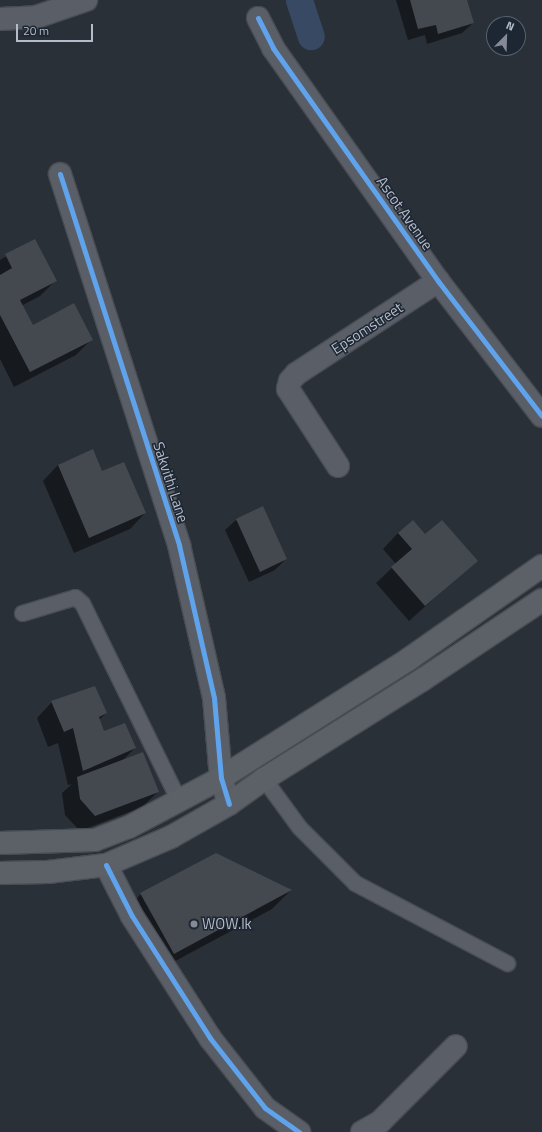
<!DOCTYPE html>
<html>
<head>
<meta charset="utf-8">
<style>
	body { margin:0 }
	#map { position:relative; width:542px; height:1132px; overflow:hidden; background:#2a3038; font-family:"Titillium Web",sans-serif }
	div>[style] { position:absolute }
	.shadow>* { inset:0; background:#0007 }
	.canal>* { height:27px; margin:-13.5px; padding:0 13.5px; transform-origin:13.5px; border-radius:13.5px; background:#384963 }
	.building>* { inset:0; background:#444950 }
	.roads { filter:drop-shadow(1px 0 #484c53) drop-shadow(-1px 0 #484c53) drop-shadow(0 1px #484c53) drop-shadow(0 -1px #484c53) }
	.lane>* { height:15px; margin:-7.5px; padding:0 7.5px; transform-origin:7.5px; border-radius:7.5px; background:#5a5e66 }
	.street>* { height:22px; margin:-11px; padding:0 11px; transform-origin:11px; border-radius:11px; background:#5a5e66 }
	.primary>* { height:22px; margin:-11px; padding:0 11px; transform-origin:11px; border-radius:11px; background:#5c6168 }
	.cycleway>* { height:5px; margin:-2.5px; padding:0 2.5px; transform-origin:2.5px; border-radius:2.5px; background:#60a3ed }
	.dots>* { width:11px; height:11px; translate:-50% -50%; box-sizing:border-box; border:2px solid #1d2633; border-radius:50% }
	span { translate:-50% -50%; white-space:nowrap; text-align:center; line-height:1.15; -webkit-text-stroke:3px #1d2633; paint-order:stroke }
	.street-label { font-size:15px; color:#b4bcc9 }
	.poi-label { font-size:15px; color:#b4bcc9 }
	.left { translate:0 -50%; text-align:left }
	.north { position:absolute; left:486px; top:16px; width:40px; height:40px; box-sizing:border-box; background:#1d2633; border:1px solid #59626f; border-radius:50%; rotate:23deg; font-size:11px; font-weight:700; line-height:16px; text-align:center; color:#b4bcc9 }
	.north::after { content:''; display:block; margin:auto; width:14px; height:18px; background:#848b96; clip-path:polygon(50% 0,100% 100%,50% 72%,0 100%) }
	.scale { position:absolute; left:16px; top:24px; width:77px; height:18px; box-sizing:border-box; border:2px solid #b4bcc9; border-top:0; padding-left:5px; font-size:12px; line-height:14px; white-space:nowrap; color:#b4bcc9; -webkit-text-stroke:3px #1d2633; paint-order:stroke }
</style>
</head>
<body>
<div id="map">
	<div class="shadow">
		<div style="clip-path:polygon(396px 0,466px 0,473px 23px,462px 33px,427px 44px,425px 35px,408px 40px)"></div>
		<div style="clip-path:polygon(34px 240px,55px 281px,40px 296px,21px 306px,32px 326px,92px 339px,76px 355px,14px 387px,0 359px,0 260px)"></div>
		<div style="clip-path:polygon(58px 465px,102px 473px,145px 513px,130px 529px,74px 553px,43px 481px)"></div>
		<div style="clip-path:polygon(236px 520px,286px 559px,275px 570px,249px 582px,225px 530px)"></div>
		<div style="clip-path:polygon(398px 533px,425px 536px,476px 561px,409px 621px,376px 583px,396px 564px,383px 549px)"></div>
		<div style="clip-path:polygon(52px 702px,106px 713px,99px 720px,104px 733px,135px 748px,122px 761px,158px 792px,142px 807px,80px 831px,65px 815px,62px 793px,72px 784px,68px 785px,58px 743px,48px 747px,37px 718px)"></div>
		<div style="clip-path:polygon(290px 891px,272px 909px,155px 972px,122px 913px,141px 894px)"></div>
	</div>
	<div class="canal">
		<div style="left:299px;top:0;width:38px;rotate:72deg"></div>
	</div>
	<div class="building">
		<div style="clip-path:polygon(410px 0,467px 0,474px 23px,438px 34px,436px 25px,418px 29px)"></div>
		<div style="clip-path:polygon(35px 239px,57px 281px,20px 300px,33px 325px,74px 303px,93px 340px,30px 372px,0 315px,0 275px,12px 268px,5px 254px)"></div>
		<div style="clip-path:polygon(93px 449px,102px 471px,124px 462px,146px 513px,89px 538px,58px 465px)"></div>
		<div style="clip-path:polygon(263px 506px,287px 559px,260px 572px,236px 519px)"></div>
		<div style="clip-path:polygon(413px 520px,425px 534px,442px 520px,478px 561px,425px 606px,391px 567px,412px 549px,398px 533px)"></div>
		<div style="clip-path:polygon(95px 686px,107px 713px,99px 717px,104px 731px,125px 723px,136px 748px,83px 771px,73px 728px,64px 732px,51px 701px)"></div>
		<div style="clip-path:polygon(143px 752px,159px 792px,95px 816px,80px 799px,77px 777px)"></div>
		<div style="clip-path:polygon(216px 853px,292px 890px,174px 954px,140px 893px)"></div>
	</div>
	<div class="roads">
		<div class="lane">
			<div style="left:22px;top:613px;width:55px;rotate:-16.8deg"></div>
			<div style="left:75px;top:597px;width:9px;rotate:41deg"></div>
			<div style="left:82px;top:603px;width:220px;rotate:63.9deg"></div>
			<div style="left:264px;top:779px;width:59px;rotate:53.9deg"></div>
			<div style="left:299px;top:827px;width:79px;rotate:45deg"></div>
			<div style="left:355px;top:883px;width:172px;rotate:27.8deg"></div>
		</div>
		<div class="street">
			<div style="left:258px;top:18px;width:34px;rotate:63deg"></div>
			<div style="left:273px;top:48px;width:286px;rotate:54.7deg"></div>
			<div style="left:438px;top:281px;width:170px;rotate:52.4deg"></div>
			<div style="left:0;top:19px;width:36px;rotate:-3deg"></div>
			<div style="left:36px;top:17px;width:53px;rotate:-18.8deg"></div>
			<div style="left:60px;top:174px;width:390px;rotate:72.2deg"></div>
			<div style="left:179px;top:545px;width:157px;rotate:77.1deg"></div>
			<div style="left:214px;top:698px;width:80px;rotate:85deg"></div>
			<div style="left:221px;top:778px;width:27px;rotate:73deg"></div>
			<div style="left:338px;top:466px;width:92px;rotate:-123deg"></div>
			<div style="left:288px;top:389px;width:8px;rotate:-76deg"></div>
			<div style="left:290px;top:381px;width:9px;rotate:-49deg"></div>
			<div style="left:296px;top:374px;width:170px;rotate:-33.2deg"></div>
			<div style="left:106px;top:865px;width:57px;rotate:63deg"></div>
			<div style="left:132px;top:916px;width:145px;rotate:57.4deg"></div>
			<div style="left:210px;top:1038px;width:89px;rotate:51.8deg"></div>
			<div style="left:265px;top:1108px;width:42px;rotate:35.2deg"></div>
			<div style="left:362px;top:1132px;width:21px;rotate:-29deg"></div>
			<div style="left:380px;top:1122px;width:107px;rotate:-45deg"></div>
		</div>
		<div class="primary">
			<div style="left:0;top:843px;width:95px;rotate:-1.8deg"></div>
			<div style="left:95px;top:840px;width:36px;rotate:-21deg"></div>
			<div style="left:129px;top:827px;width:104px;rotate:-28deg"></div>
			<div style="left:221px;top:778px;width:222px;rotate:-32.3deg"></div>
			<div style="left:409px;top:659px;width:162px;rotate:-35deg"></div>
			<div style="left:0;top:873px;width:48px;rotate:-1.2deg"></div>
			<div style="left:48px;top:872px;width:58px;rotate:-6.9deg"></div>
			<div style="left:106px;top:865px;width:71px;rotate:-23.3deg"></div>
			<div style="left:171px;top:837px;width:67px;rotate:-29.6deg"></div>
			<div style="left:229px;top:804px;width:43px;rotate:-35.5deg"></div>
			<div style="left:264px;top:779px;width:186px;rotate:-32.1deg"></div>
			<div style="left:422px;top:680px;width:144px;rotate:-33.7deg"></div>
		</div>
	</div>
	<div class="cycleway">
		<div style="left:258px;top:18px;width:34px;rotate:63deg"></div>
		<div style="left:273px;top:48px;width:286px;rotate:54.7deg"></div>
		<div style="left:438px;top:281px;width:170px;rotate:52.4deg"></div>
		<div style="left:60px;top:174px;width:390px;rotate:72.2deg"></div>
		<div style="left:179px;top:545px;width:157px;rotate:77.1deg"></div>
		<div style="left:214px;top:698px;width:80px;rotate:85deg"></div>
		<div style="left:221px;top:778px;width:27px;rotate:73deg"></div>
		<div style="left:106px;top:865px;width:57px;rotate:63deg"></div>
		<div style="left:132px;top:916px;width:145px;rotate:57.4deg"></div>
		<div style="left:210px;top:1038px;width:89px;rotate:51.8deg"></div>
		<div style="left:265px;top:1108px;width:42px;rotate:35.2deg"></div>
	</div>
	<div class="dots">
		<div style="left:194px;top:924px;background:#848b96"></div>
	</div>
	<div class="street-label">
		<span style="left:405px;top:213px;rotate:55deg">Ascot Avenue</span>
		<span style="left:367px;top:328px;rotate:-33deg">Epsomstreet</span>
		<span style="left:171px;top:482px;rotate:72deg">Sakvithi Lane</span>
	</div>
	<div class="poi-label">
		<span class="left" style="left:202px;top:924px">WOW.lk</span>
	</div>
	<div class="north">N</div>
	<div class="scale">20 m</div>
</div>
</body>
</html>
